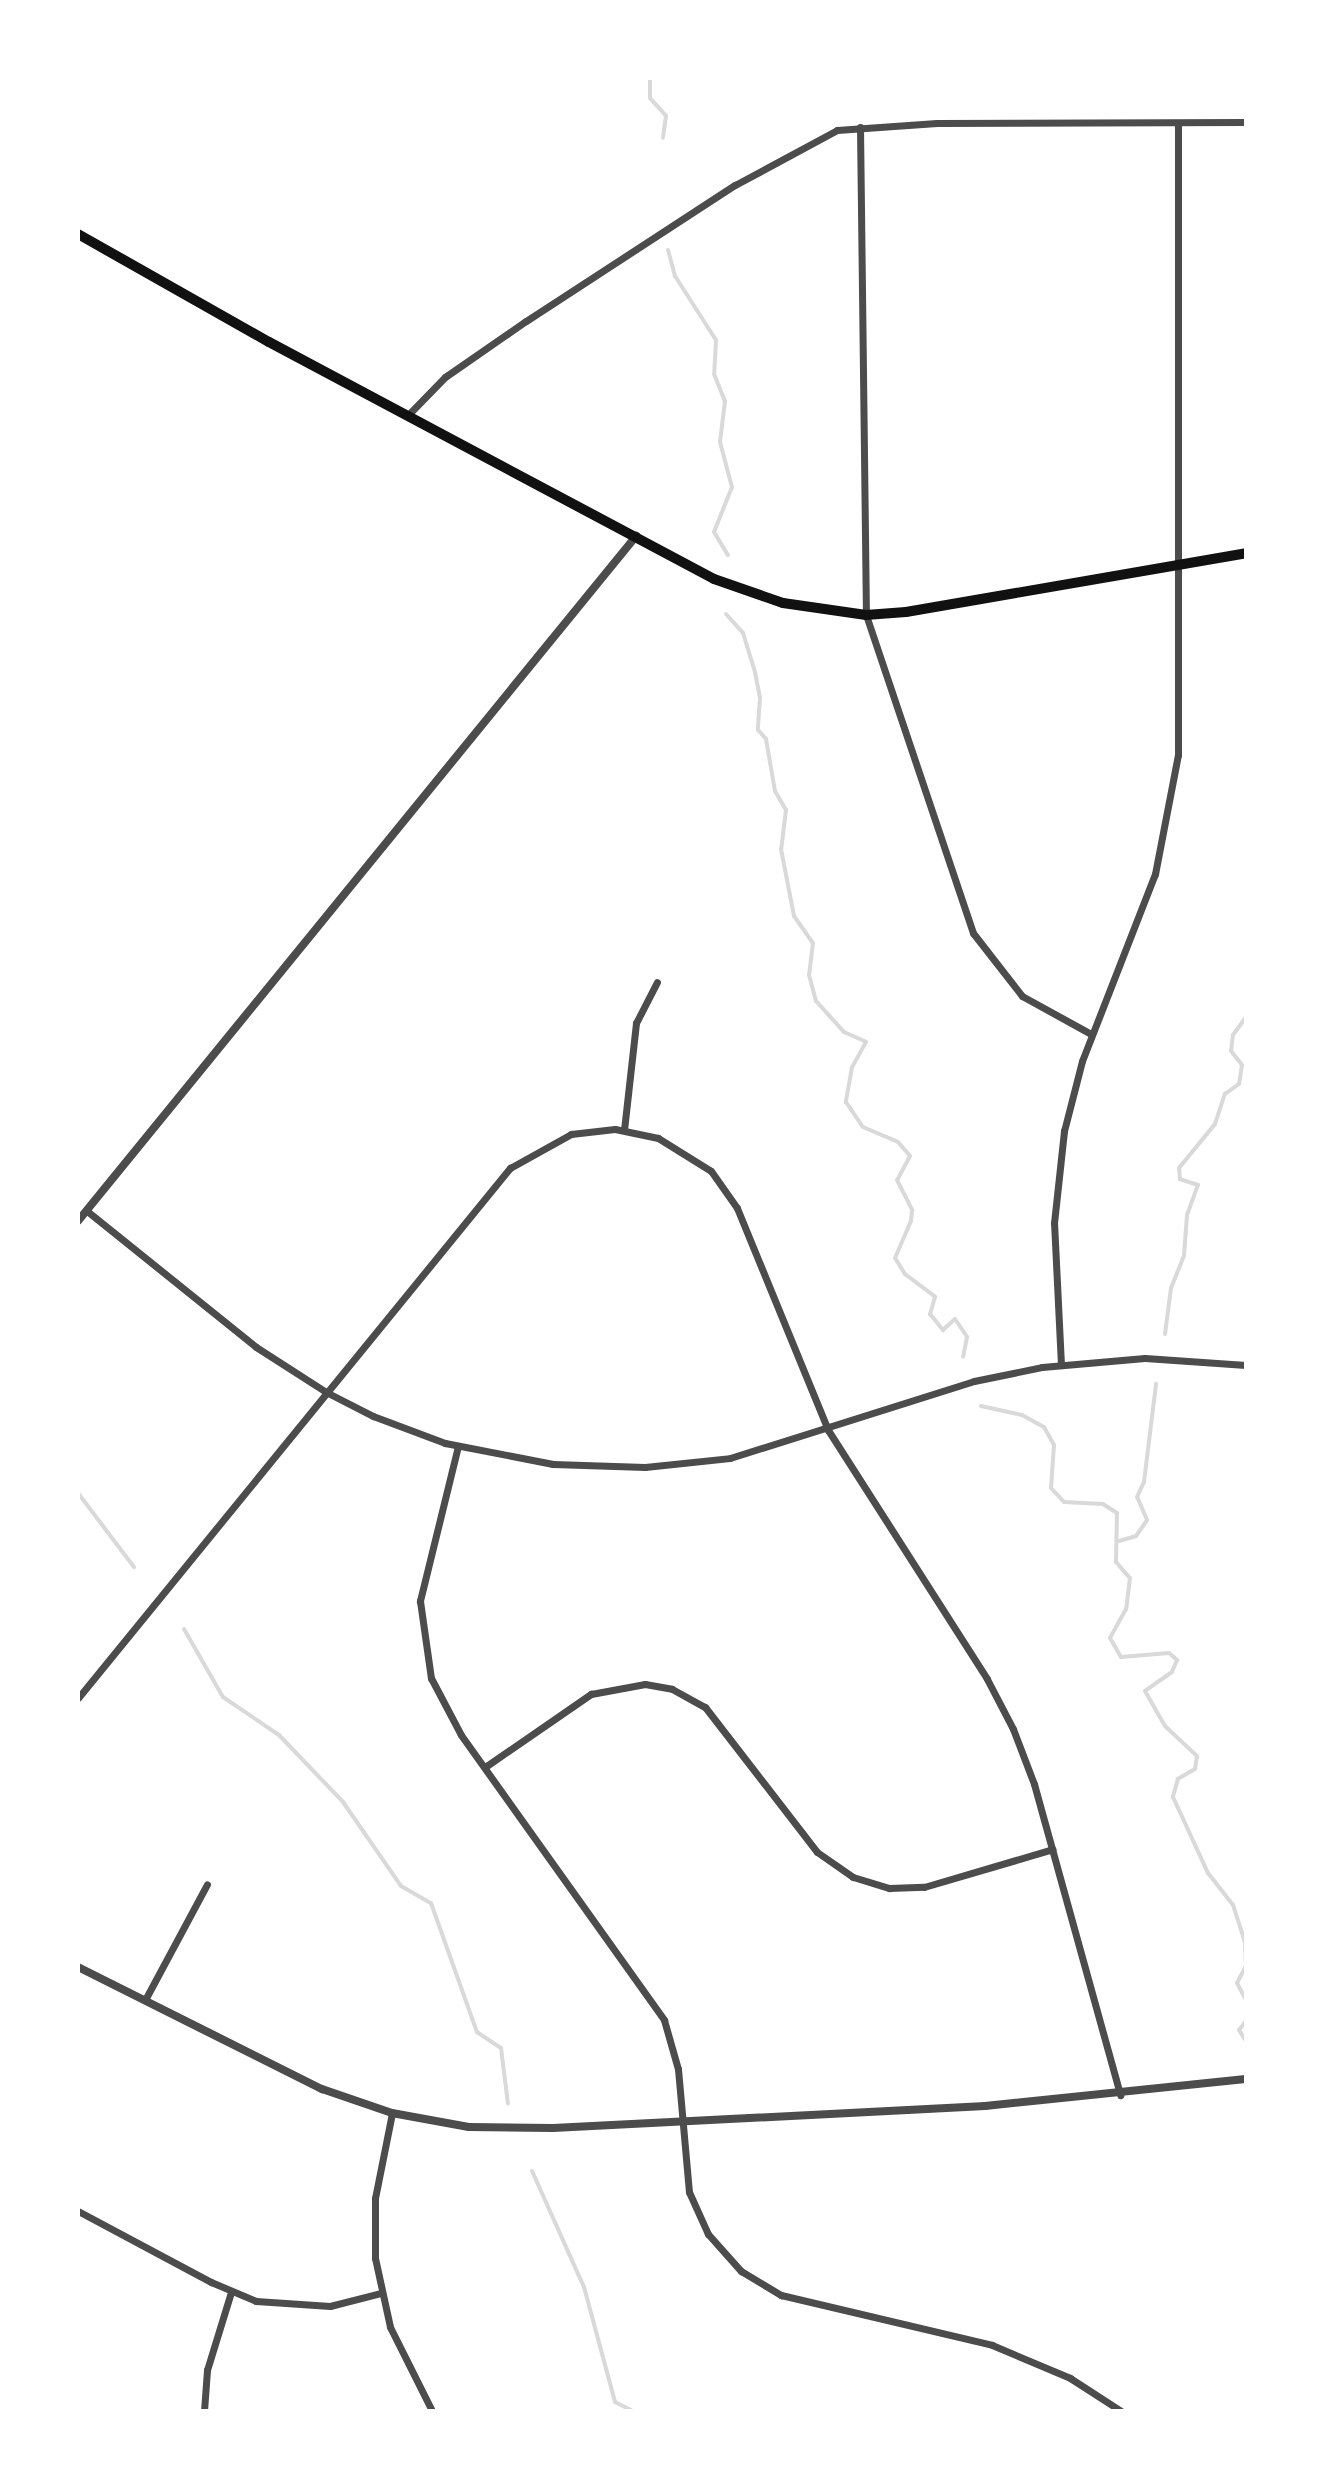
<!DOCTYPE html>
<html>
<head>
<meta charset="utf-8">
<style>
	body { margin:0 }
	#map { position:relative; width:1324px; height:2489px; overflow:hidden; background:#fff; font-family:"Work Sans",sans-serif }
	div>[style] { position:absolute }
	.stream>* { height:4px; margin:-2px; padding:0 2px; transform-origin:2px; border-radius:2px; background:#d9d9d9 }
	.minor>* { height:7px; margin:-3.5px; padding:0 3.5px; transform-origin:3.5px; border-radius:3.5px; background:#4c4c4c }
	.tertiary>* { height:8px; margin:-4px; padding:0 4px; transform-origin:4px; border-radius:4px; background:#4c4c4c }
	.secondary>* { height:10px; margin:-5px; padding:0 5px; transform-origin:5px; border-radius:5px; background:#111 }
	span { translate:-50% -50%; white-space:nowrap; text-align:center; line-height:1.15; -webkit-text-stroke:7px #fff; paint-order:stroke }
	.frame { position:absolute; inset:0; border:80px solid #fff; pointer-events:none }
</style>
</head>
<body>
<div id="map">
	<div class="stream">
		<div style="left:650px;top:78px;width:20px;rotate:90deg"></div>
		<div style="left:650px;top:98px;width:24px;rotate:48deg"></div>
		<div style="left:666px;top:116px;width:22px;rotate:98deg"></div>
		<div style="left:668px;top:250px;width:27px;rotate:75deg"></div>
		<div style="left:675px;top:276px;width:76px;rotate:57.4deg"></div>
		<div style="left:716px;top:340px;width:34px;rotate:93deg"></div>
		<div style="left:714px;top:374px;width:29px;rotate:68deg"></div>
		<div style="left:725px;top:401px;width:41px;rotate:97deg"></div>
		<div style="left:720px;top:442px;width:47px;rotate:75.1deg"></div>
		<div style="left:732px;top:487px;width:48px;rotate:111.8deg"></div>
		<div style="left:714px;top:532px;width:27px;rotate:59deg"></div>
		<div style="left:726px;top:614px;width:25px;rotate:48deg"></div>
		<div style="left:743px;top:633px;width:41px;rotate:72.9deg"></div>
		<div style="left:755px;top:672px;width:26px;rotate:79deg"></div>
		<div style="left:760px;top:698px;width:32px;rotate:94deg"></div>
		<div style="left:758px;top:730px;width:12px;rotate:48deg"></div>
		<div style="left:766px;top:739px;width:53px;rotate:80.2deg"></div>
		<div style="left:775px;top:791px;width:22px;rotate:60deg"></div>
		<div style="left:786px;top:810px;width:39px;rotate:97deg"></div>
		<div style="left:781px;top:849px;width:68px;rotate:79deg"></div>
		<div style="left:794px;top:916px;width:33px;rotate:55deg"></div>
		<div style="left:813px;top:943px;width:32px;rotate:97deg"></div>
		<div style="left:809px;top:975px;width:27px;rotate:75deg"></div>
		<div style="left:816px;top:1001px;width:42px;rotate:47.9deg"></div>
		<div style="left:844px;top:1032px;width:24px;rotate:24deg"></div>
		<div style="left:866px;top:1042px;width:29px;rotate:119deg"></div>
		<div style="left:852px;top:1067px;width:36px;rotate:100deg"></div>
		<div style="left:846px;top:1102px;width:30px;rotate:56deg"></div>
		<div style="left:863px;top:1127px;width:38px;rotate:23deg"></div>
		<div style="left:898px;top:1142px;width:18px;rotate:49deg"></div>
		<div style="left:910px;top:1156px;width:27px;rotate:118deg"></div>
		<div style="left:897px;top:1180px;width:34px;rotate:63deg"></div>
		<div style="left:912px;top:1210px;width:11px;rotate:95deg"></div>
		<div style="left:911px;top:1221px;width:40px;rotate:113.4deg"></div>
		<div style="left:895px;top:1258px;width:19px;rotate:58deg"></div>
		<div style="left:905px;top:1274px;width:38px;rotate:37deg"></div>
		<div style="left:935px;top:1297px;width:18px;rotate:106deg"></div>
		<div style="left:930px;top:1314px;width:21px;rotate:51deg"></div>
		<div style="left:943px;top:1330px;width:16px;rotate:-43deg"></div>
		<div style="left:955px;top:1319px;width:22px;rotate:56deg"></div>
		<div style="left:967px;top:1337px;width:20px;rotate:101deg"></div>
		<div style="left:1165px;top:1334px;width:46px;rotate:-82.6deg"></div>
		<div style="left:1171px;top:1288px;width:35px;rotate:-68deg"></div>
		<div style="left:1184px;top:1255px;width:40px;rotate:-85.7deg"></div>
		<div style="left:1187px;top:1215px;width:32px;rotate:-70deg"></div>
		<div style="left:1198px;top:1185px;width:19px;rotate:-162deg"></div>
		<div style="left:1180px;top:1179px;width:11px;rotate:-95deg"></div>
		<div style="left:1179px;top:1168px;width:57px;rotate:-50.7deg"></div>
		<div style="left:1215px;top:1124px;width:32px;rotate:-72deg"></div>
		<div style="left:1225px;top:1094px;width:17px;rotate:-36deg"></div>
		<div style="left:1239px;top:1084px;width:19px;rotate:-81deg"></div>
		<div style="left:1242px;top:1065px;width:18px;rotate:-128deg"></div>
		<div style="left:1231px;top:1051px;width:16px;rotate:-83deg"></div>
		<div style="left:1233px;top:1035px;width:22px;rotate:-54deg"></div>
		<div style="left:981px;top:1406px;width:42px;rotate:12.4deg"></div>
		<div style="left:1022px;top:1415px;width:25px;rotate:29deg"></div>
		<div style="left:1044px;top:1427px;width:21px;rotate:61deg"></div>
		<div style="left:1054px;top:1445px;width:43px;rotate:94deg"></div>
		<div style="left:1051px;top:1488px;width:19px;rotate:47deg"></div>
		<div style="left:1064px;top:1502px;width:39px;rotate:3deg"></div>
		<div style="left:1103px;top:1504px;width:17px;rotate:33deg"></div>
		<div style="left:1117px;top:1513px;width:49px;rotate:91.2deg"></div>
		<div style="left:1116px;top:1562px;width:21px;rotate:49deg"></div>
		<div style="left:1130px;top:1578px;width:31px;rotate:97deg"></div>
		<div style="left:1126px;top:1609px;width:33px;rotate:119deg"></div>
		<div style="left:1110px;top:1638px;width:22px;rotate:60deg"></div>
		<div style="left:1121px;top:1657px;width:48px;rotate:-4.8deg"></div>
		<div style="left:1169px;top:1653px;width:11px;rotate:41deg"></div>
		<div style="left:1177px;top:1660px;width:13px;rotate:113deg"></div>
		<div style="left:1172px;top:1672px;width:33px;rotate:145deg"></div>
		<div style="left:1145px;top:1691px;width:40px;rotate:60.3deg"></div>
		<div style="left:1165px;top:1726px;width:44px;rotate:43.2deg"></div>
		<div style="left:1197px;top:1756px;width:13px;rotate:99deg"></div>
		<div style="left:1195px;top:1769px;width:20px;rotate:150deg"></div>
		<div style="left:1178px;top:1779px;width:19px;rotate:106deg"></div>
		<div style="left:1173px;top:1797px;width:84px;rotate:65.3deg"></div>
		<div style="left:1208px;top:1873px;width:41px;rotate:52deg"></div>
		<div style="left:1233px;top:1905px;width:38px;rotate:72deg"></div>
		<div style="left:1245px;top:1941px;width:25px;rotate:88deg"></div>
		<div style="left:1246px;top:1966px;width:19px;rotate:118deg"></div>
		<div style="left:1237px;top:1983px;width:19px;rotate:62deg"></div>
		<div style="left:78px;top:1493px;width:93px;rotate:52.9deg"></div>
		<div style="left:1119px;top:1541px;width:18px;rotate:-16deg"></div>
		<div style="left:1136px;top:1536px;width:19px;rotate:-55deg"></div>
		<div style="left:1147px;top:1520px;width:25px;rotate:-113deg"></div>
		<div style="left:1137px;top:1497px;width:17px;rotate:-65deg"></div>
		<div style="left:1144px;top:1482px;width:99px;rotate:-83deg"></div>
		<div style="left:184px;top:1629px;width:78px;rotate:60.2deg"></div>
		<div style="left:223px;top:1697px;width:68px;rotate:34.2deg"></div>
		<div style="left:279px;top:1735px;width:93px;rotate:46.3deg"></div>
		<div style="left:343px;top:1802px;width:102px;rotate:55.4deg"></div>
		<div style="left:401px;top:1886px;width:34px;rotate:30deg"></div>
		<div style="left:431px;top:1903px;width:137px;rotate:70.4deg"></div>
		<div style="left:477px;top:2032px;width:29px;rotate:34deg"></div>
		<div style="left:501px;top:2048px;width:56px;rotate:82.9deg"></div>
		<div style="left:1246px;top:2021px;width:11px;rotate:128deg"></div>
		<div style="left:1239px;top:2030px;width:13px;rotate:58deg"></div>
		<div style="left:532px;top:2171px;width:127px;rotate:65.9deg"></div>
		<div style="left:584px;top:2287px;width:119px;rotate:74.9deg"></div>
		<div style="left:615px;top:2402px;width:20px;rotate:27deg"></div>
	</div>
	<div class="minor">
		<div style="left:860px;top:127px;width:488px;rotate:89.3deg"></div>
		<div style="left:866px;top:615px;width:336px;rotate:71.4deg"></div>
		<div style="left:973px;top:933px;width:80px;rotate:52.1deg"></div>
		<div style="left:1022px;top:996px;width:79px;rotate:28.8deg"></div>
		<div style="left:408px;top:415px;width:53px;rotate:-45.8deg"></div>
		<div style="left:445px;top:377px;width:98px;rotate:-34.7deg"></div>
		<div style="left:526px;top:321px;width:249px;rotate:-33.1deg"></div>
		<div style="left:735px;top:185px;width:116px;rotate:-28.3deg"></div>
		<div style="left:837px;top:130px;width:100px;rotate:-4deg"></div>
		<div style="left:937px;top:123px;width:309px;rotate:-0.2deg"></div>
		<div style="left:624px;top:1130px;width:108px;rotate:-83.6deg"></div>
		<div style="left:636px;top:1023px;width:46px;rotate:-62.9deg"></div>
		<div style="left:87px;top:1211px;width:217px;rotate:38.8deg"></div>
		<div style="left:256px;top:1347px;width:83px;rotate:32.7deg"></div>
		<div style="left:326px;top:1392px;width:53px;rotate:27.1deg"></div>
		<div style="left:373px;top:1416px;width:77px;rotate:20.6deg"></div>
		<div style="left:445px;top:1443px;width:110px;rotate:11deg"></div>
		<div style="left:553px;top:1464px;width:92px;rotate:1.9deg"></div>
		<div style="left:645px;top:1467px;width:85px;rotate:-6deg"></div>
		<div style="left:730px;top:1458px;width:256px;rotate:-17.5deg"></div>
		<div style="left:974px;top:1381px;width:69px;rotate:-11.6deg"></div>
		<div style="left:1042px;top:1367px;width:103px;rotate:-5deg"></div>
		<div style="left:1145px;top:1358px;width:101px;rotate:4deg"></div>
		<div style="left:1061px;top:1365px;width:142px;rotate:-92.8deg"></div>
		<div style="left:1054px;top:1223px;width:93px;rotate:-83.8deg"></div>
		<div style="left:1064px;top:1131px;width:72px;rotate:-75.6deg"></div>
		<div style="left:1082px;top:1061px;width:201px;rotate:-68.7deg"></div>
		<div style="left:1155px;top:874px;width:121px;rotate:-79.1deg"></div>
		<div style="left:1178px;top:755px;width:632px;rotate:-90deg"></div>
		<div style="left:458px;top:1446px;width:160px;rotate:103.8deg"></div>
		<div style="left:420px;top:1601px;width:78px;rotate:81.9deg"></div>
		<div style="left:431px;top:1678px;width:64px;rotate:62.2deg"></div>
		<div style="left:461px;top:1735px;width:350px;rotate:54.5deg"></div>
		<div style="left:664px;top:2020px;width:51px;rotate:74.1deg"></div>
		<div style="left:678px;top:2069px;width:123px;rotate:84.9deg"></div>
		<div style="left:689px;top:2192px;width:46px;rotate:65.7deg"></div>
		<div style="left:708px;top:2234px;width:50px;rotate:48.3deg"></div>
		<div style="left:741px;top:2271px;width:47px;rotate:31deg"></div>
		<div style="left:781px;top:2295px;width:217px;rotate:13.3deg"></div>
		<div style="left:992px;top:2345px;width:85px;rotate:22.9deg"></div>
		<div style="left:1070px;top:2378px;width:61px;rotate:32.9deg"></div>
		<div style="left:78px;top:1698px;width:684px;rotate:-50.82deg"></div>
		<div style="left:510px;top:1168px;width:70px;rotate:-29.1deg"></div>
		<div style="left:571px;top:1134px;width:44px;rotate:-6.5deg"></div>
		<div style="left:615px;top:1129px;width:44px;rotate:11.8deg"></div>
		<div style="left:658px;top:1138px;width:62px;rotate:31.9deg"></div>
		<div style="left:711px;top:1171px;width:45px;rotate:54.9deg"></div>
		<div style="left:737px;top:1208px;width:240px;rotate:67.7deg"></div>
		<div style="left:828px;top:1430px;width:295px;rotate:57.4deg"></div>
		<div style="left:987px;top:1679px;width:56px;rotate:62.5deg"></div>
		<div style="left:1013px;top:1729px;width:59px;rotate:69.1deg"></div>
		<div style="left:1034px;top:1784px;width:323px;rotate:74.5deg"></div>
		<div style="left:485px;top:1767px;width:129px;rotate:-34.6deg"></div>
		<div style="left:591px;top:1694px;width:55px;rotate:-10.5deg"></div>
		<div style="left:645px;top:1684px;width:27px;rotate:10deg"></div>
		<div style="left:672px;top:1689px;width:38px;rotate:29deg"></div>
		<div style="left:705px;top:1707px;width:183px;rotate:52.3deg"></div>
		<div style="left:817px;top:1852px;width:44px;rotate:34.8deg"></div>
		<div style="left:853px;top:1877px;width:38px;rotate:17deg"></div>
		<div style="left:889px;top:1888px;width:35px;rotate:-2deg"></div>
		<div style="left:924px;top:1887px;width:134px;rotate:-16.4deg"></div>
		<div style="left:146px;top:1998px;width:129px;rotate:-61.8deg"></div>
		<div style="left:392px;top:2113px;width:87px;rotate:101.3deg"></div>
		<div style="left:375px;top:2198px;width:60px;rotate:90deg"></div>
		<div style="left:375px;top:2258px;width:71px;rotate:77.7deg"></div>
		<div style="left:390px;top:2327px;width:94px;rotate:63.4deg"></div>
		<div style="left:78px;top:2211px;width:151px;rotate:28.1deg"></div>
		<div style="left:211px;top:2282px;width:49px;rotate:22.9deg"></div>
		<div style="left:256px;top:2301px;width:74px;rotate:3.9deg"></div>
		<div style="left:330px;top:2306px;width:53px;rotate:-14.3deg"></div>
		<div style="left:204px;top:2411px;width:41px;rotate:-85.8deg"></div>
		<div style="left:207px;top:2370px;width:82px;rotate:-72.9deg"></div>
	</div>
	<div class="tertiary">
		<div style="left:78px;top:1221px;width:884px;rotate:-50.83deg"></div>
		<div style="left:78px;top:1967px;width:273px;rotate:26.6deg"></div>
		<div style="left:322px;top:2089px;width:74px;rotate:18.9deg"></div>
		<div style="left:392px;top:2113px;width:78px;rotate:10.3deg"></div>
		<div style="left:469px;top:2127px;width:84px;rotate:0.7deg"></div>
		<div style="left:553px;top:2128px;width:433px;rotate:-2.9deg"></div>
		<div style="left:985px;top:2106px;width:262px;rotate:-5.9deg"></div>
	</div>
	<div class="secondary">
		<div style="left:78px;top:234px;width:219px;rotate:29.5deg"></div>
		<div style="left:269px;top:342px;width:504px;rotate:28.04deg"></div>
		<div style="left:714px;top:579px;width:73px;rotate:19.2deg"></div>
		<div style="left:783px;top:603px;width:84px;rotate:8.2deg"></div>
		<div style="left:866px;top:615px;width:40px;rotate:-4.3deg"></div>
		<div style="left:906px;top:612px;width:345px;rotate:-9.8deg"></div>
	</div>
	<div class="frame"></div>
</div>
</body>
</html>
